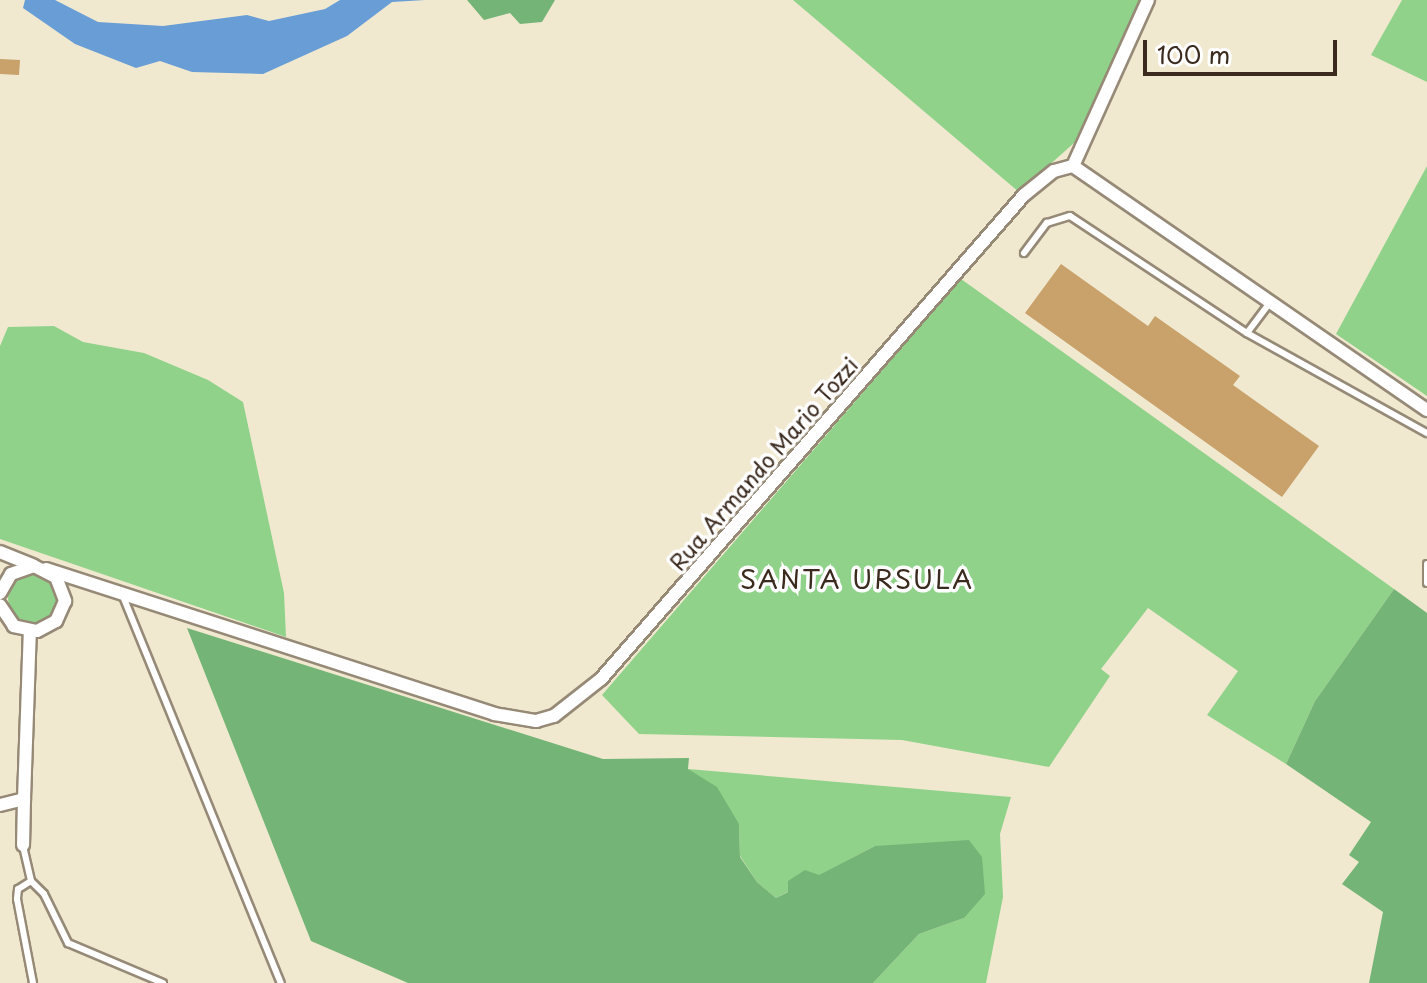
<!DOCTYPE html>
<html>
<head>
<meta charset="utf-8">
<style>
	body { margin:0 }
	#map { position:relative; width:1427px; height:983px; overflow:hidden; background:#f0e9d0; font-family:"Playpen Sans",sans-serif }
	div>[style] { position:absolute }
	.green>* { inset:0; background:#90d28a }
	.round { border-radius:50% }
	.forest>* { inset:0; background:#74b476 }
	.water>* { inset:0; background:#699dd5 }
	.building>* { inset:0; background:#c9a16a }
	.roads { filter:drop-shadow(2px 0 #968a77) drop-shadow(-2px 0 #968a77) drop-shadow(0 2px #968a77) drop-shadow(0 -2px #968a77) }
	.service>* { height:6px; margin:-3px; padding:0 3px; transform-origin:3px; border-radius:3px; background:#fff }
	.minor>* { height:12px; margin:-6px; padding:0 6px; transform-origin:6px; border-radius:6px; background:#fff }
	span { translate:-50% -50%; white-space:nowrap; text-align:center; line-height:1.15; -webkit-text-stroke:7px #fff; paint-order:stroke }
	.street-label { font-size:22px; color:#3b2a1e }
	.quarter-label { font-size:26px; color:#3b2a1e; letter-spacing:2px }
	.scale { position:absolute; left:1143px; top:40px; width:194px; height:36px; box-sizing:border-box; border:4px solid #3b2a1e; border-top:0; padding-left:10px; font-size:24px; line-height:28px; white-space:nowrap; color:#3b2a1e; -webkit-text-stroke:6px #fff; paint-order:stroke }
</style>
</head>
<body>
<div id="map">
	<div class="green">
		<div style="clip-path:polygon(793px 0,1144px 0,1083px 135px,1019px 192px)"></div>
		<div style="clip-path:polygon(1402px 0,1427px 0,1427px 82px,1371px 55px)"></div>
		<div style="clip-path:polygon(1427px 166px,1427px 396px,1336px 334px)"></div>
		<div style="clip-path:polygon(961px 279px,1394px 589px,1315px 701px,1286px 764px,1207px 715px,1238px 671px,1148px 608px,1101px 669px,1110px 676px,1049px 767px,902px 740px,639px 734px,602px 695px)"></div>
		<div style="clip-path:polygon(54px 326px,83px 342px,144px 353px,208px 380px,243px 402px,284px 593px,286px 637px,0 539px,0 346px,8px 327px)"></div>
		<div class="round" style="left:8px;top:573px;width:50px;height:50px"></div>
		<div style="clip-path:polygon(688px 769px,1011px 797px,1000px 834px,1003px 897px,986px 983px,873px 983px,919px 934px,964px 918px,875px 846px,776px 898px,757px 882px,740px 856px,739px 824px)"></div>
	</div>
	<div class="forest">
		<div style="clip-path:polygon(467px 0,555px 0,542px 22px,520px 24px,510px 13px,484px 20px)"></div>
		<div style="clip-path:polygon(1394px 589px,1427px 613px,1427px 983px,1369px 983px,1383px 912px,1342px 884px,1359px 862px,1349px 855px,1371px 822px,1286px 764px,1315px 701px)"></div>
		<div style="clip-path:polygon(187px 628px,603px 759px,689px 758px,688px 769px,717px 787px,739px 824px,740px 857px,757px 882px,776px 898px,788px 892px,788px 881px,805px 870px,819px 875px,875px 846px,969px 840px,982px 857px,985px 894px,964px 918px,919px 934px,873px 983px,408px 983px,311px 941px)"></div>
	</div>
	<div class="water">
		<div style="clip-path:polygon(25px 0,55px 0,98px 22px,163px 26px,247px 15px,269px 21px,325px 9px,340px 0,425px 0,392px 2px,347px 36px,263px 74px,192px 72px,160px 61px,136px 68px,75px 44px,23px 8px)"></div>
	</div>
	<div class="building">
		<div style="clip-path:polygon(0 59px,20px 60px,19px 75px,0 74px)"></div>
		<div style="clip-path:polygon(1061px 264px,1148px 326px,1155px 316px,1240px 376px,1233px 385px,1319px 446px,1282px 497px,1025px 313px)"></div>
	</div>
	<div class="roads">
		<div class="service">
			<div style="left:1024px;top:253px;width:38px;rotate:-53deg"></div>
			<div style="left:1047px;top:223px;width:24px;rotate:-17deg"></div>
			<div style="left:1070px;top:216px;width:212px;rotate:33.5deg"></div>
			<div style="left:1247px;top:333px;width:40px;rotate:-53deg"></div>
			<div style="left:1247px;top:333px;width:206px;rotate:29.1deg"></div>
			<div style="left:1427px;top:564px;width:19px;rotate:90deg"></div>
			<div style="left:122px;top:594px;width:420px;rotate:67.8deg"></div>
			<div style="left:23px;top:846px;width:36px;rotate:77deg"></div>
			<div style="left:31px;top:881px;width:18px;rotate:45deg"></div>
			<div style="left:44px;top:894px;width:55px;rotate:63.9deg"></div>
			<div style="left:68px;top:943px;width:103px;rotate:22.8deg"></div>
			<div style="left:31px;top:881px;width:15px;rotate:148deg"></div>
			<div style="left:18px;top:889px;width:10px;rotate:96deg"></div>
			<div style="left:17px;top:899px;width:86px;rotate:79.2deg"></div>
		</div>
		<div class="minor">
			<div style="left:1073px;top:166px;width:182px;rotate:-65.7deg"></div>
			<div style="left:0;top:552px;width:35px;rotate:22deg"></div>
			<div style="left:46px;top:569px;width:471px;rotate:17.9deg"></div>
			<div style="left:494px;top:714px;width:43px;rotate:9.5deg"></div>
			<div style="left:536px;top:721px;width:19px;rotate:-16deg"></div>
			<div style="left:554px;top:716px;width:60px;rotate:-38.2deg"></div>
			<div style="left:601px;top:679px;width:643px;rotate:-48.85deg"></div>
			<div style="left:1024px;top:195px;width:38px;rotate:-39deg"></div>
			<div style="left:1054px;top:171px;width:20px;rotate:-15deg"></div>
			<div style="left:1073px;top:166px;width:430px;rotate:34.6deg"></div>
			<div style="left:0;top:593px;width:22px;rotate:-60deg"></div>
			<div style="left:11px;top:574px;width:24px;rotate:-19deg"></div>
			<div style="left:34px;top:566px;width:25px;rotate:27deg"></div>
			<div style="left:56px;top:577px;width:26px;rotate:69deg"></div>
			<div style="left:65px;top:601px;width:22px;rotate:114deg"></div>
			<div style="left:56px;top:621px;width:21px;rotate:152deg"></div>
			<div style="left:37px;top:631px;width:24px;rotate:-168deg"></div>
			<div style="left:14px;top:626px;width:25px;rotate:-124deg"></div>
			<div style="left:24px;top:799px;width:168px;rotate:-88deg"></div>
			<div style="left:0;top:805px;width:25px;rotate:-14deg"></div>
			<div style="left:24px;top:799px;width:46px;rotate:91.2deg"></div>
		</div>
	</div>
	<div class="street-label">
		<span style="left:763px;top:463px;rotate:-49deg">Rua Armando Mario Tozzi</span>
	</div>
	<div class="quarter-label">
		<span style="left:857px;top:579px">SANTA URSULA</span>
	</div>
	<div class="scale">100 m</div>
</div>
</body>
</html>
